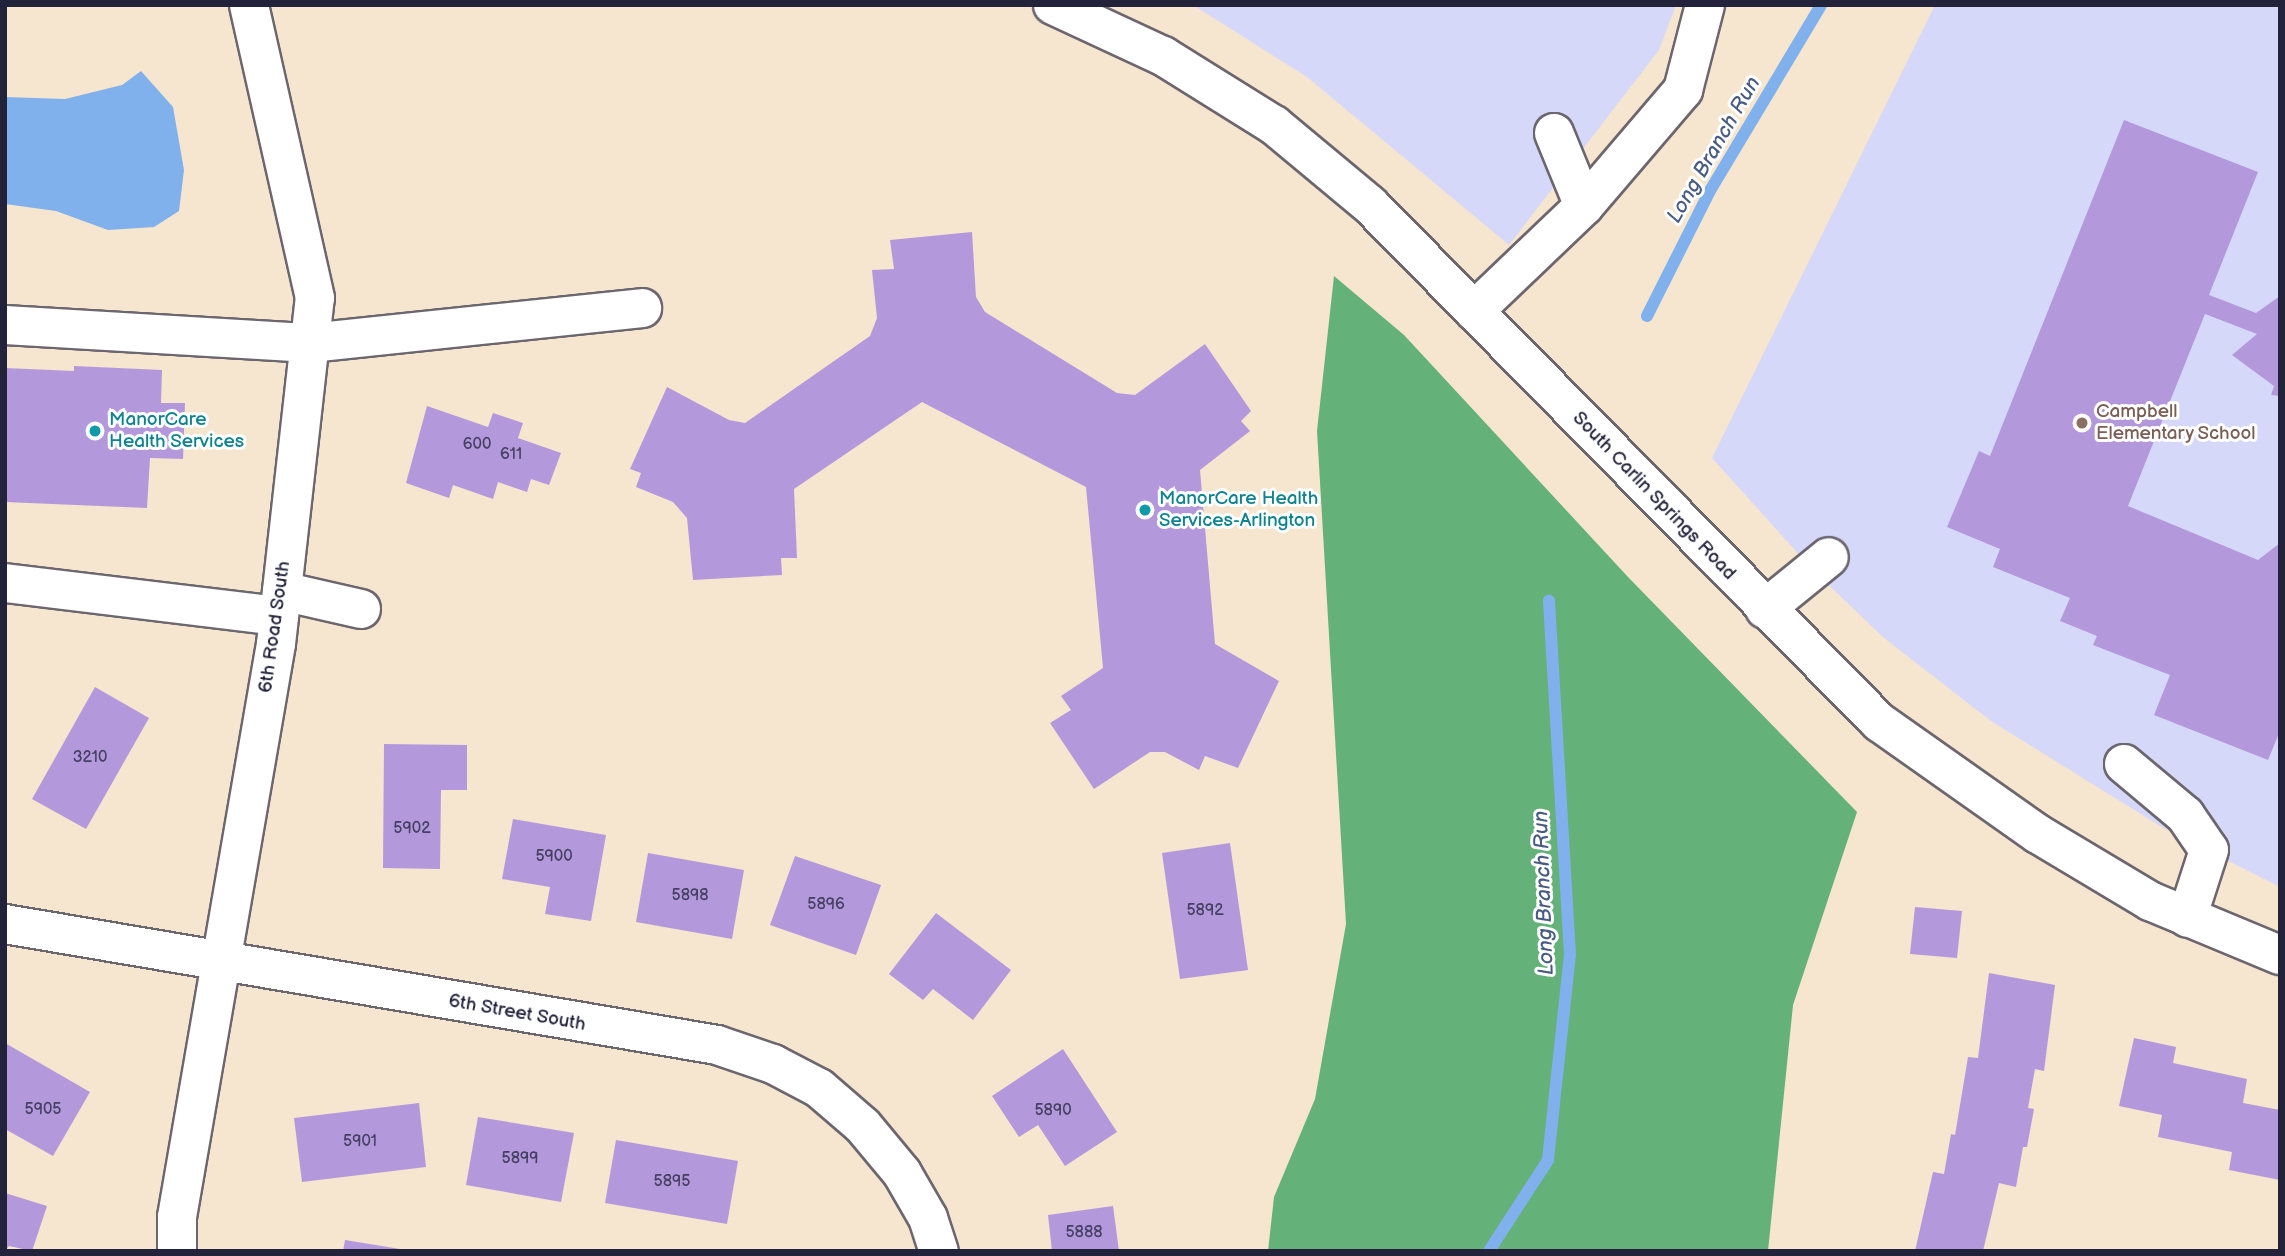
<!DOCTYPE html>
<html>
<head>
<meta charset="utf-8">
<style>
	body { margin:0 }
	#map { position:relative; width:2285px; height:1256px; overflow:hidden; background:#f6e5cf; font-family:"Balsamiq Sans",sans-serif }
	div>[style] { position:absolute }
	.built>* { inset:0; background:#d6d8f9 }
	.forest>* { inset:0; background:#65b17a }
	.water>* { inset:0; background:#80b1ec }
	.stream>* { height:12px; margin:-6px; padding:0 6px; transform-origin:6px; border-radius:6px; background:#80b1ec }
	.building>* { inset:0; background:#b399dc }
	.roads { filter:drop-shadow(2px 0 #6c666f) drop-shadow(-2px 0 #6c666f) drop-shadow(0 2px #6c666f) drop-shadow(0 -2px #6c666f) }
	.minor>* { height:38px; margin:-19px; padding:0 19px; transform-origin:19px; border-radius:19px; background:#fff }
	.major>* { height:38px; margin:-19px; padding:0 19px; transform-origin:19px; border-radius:19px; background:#fff }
	.dots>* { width:19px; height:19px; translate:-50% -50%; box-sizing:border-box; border:4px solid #fff; border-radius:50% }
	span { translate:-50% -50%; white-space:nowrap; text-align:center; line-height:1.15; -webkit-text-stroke:6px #fff; paint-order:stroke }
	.number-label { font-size:16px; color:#464063 }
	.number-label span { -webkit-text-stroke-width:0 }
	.education-label { font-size:19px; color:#785e54 }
	.left { translate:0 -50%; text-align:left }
	.culture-label { font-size:19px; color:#0d838f }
	.street-label { font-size:19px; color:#22223b }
	.water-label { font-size:21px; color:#485b82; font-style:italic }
	.frame { position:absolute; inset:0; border:7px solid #22223b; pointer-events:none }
</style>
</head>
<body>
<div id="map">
	<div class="built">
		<div style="clip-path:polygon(1193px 5px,1676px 5px,1659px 50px,1509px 245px,1307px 77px)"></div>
		<div style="clip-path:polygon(1935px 5px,2280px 5px,2280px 887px,2165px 829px,1991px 721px,1884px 638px,1813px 570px,1712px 458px)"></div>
	</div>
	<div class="forest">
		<div style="clip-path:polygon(1334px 276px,1404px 335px,1628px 577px,1857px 812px,1793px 1005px,1768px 1251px,1268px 1251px,1274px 1197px,1315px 1099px,1346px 924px,1317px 431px)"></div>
	</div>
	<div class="water">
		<div style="clip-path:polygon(141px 71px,173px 107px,184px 170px,179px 211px,154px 227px,108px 230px,56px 211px,5px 204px,5px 97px,65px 99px,122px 85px)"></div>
	</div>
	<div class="stream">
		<div style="left:1647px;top:316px;width:142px;rotate:-63.3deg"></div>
		<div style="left:1711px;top:189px;width:214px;rotate:-59.1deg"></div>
		<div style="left:1489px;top:1251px;width:108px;rotate:-57deg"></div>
		<div style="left:1548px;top:1160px;width:206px;rotate:-83.9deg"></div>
		<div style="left:1570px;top:955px;width:355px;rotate:-93.4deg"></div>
	</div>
	<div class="building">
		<div style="clip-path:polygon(2124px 120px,2258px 172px,2209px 295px,2256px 313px,2280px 296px,2280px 396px,2271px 395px,2274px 386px,2232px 355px,2257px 334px,2205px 314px,2128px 506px,2258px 560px,2280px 543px,2280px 731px,2268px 760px,2154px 715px,2170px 675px,2093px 645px,2097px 636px,2060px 621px,2070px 598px,1993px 567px,2000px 549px,1947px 527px,1979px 451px,1990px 456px)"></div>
		<div style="clip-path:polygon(972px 232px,976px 297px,985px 312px,1117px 393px,1135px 395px,1205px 344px,1251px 411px,1241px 421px,1250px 431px,1200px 470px,1215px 644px,1279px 681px,1238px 768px,1205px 756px,1199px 770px,1165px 752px,1150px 752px,1094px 789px,1050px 723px,1071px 710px,1061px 696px,1103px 668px,1086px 487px,922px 402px,794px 489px,797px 558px,781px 558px,782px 575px,693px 580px,687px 518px,673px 502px,636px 487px,641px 473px,630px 469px,667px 387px,729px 420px,745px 423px,870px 336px,877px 318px,872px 270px,894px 269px,890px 240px)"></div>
		<div style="clip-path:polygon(74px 366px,162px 370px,161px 403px,185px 403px,183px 459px,150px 458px,147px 508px,5px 502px,5px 368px,74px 371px)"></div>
		<div style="clip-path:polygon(427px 406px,488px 427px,493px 413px,523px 423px,518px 438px,561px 453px,549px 485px,531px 479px,527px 492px,498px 482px,493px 499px,453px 485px,449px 498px,406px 483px)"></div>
		<div style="clip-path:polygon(95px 687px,149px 718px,86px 829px,32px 799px)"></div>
		<div style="clip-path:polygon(384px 744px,467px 745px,467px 790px,441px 790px,440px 869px,383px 868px)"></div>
		<div style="clip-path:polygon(513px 819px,606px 835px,591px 921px,545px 914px,550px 887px,502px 879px)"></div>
		<div style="clip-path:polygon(1230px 843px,1248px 970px,1180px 979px,1162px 853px)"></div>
		<div style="clip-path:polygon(648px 853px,744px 870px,732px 939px,636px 922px)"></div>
		<div style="clip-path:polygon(795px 856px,881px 885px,856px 955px,770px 925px)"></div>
		<div style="clip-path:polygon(1915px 907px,1962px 911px,1957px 958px,1910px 954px)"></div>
		<div style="clip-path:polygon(936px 913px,1011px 970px,973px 1020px,933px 989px,923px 1000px,889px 974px)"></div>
		<div style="clip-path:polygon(1989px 973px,2055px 985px,2044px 1071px,2035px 1069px,2028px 1108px,2034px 1109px,2027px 1147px,2023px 1147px,2016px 1187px,1999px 1183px,1983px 1251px,1915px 1251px,1933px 1172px,1944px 1174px,1951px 1134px,1955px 1135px,1968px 1057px,1978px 1058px)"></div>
		<div style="clip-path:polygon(2134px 1038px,2176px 1047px,2173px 1063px,2247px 1079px,2243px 1103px,2280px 1110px,2280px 1180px,2229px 1170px,2232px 1152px,2158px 1137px,2162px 1115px,2119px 1106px)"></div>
		<div style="clip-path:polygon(5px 1043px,90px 1092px,53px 1156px,5px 1129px)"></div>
		<div style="clip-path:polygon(1063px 1049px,1117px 1132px,1065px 1166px,1038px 1125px,1019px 1137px,992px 1096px)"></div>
		<div style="clip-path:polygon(419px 1103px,426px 1167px,302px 1182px,294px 1118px)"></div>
		<div style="clip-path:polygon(478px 1117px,574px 1133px,561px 1202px,466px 1185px)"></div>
		<div style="clip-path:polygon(616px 1140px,738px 1161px,727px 1224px,605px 1203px)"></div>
		<div style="clip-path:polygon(5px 1193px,47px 1206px,32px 1251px,9px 1246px,5px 1251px)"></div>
		<div style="clip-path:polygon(1113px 1206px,1119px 1251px,1052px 1251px,1048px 1215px)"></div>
		<div style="clip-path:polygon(345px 1240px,400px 1249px,400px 1251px,343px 1251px)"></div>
	</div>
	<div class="roads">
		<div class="minor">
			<div style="left:1554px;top:133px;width:79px;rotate:67.7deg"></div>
			<div style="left:1474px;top:311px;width:152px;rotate:-43.7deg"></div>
			<div style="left:1584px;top:206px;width:153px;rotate:-49.5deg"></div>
			<div style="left:1683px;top:90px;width:88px;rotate:-75.5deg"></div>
			<div style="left:5px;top:325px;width:306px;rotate:3.4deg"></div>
			<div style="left:310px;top:343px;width:334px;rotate:-6deg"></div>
			<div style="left:5px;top:583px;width:276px;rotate:6.9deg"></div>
			<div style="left:282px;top:591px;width:81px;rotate:12.8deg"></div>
			<div style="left:1765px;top:609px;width:82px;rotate:-39.1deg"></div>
			<div style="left:2124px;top:764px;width:80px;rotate:39.9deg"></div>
			<div style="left:2185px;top:815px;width:42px;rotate:55.6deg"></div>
			<div style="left:2209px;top:850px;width:71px;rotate:107.9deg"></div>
			<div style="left:5px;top:924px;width:722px;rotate:9.64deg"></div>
			<div style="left:717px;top:1045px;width:59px;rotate:18.7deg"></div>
			<div style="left:773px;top:1064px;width:52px;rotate:27.6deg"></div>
			<div style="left:819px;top:1088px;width:58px;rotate:40.8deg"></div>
			<div style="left:863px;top:1126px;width:61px;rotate:50.3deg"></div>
			<div style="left:902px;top:1173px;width:52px;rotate:60deg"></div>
			<div style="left:928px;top:1218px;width:35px;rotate:72deg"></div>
			<div style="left:177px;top:1251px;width:34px;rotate:-90deg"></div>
			<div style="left:177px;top:1217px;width:581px;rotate:-80.2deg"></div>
			<div style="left:276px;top:644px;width:348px;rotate:-83.6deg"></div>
			<div style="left:315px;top:298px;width:300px;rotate:-102.7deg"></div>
		</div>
		<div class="major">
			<div style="left:1053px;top:5px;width:121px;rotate:24.9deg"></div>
			<div style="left:1163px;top:56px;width:131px;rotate:31.9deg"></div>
			<div style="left:1274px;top:125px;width:125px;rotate:39.8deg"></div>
			<div style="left:1370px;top:205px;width:726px;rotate:45.45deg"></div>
			<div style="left:1879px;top:722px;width:194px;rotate:35.2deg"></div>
			<div style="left:2038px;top:834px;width:131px;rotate:30.9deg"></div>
			<div style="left:2150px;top:901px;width:141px;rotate:22.6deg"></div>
		</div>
	</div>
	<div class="dots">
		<div style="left:2082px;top:423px;background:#8d6e63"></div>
		<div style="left:95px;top:431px;background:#0f9aa8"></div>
		<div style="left:1145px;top:510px;background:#0f9aa8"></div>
	</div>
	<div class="number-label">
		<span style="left:477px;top:445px">600</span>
		<span style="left:511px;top:455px">611</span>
		<span style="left:90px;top:758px">3210</span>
		<span style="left:412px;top:829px">5902</span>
		<span style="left:554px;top:857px">5900</span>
		<span style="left:690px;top:896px">5898</span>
		<span style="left:826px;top:905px">5896</span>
		<span style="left:1205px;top:911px">5892</span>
		<span style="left:43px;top:1110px">5905</span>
		<span style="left:1053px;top:1111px">5890</span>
		<span style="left:360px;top:1142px">5901</span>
		<span style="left:520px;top:1159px">5899</span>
		<span style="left:672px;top:1182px">5895</span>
		<span style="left:1084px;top:1233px">5888</span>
	</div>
	<div class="education-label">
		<span class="left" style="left:2096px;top:423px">Campbell<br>Elementary School</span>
	</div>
	<div class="culture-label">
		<span class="left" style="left:109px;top:431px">ManorCare<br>Health Services</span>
		<span class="left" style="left:1159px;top:510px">ManorCare Health<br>Services-Arlington</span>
	</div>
	<div class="street-label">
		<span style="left:1654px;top:496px;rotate:46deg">South Carlin Springs Road</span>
		<span style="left:275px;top:627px;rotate:-82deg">6th Road South</span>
		<span style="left:517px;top:1013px;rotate:10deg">6th Street South</span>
	</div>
	<div class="water-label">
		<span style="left:1714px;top:150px;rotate:-60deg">Long Branch Run</span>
		<span style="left:1544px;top:893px;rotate:-92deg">Long Branch Run</span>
	</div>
	<div class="frame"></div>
</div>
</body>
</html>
